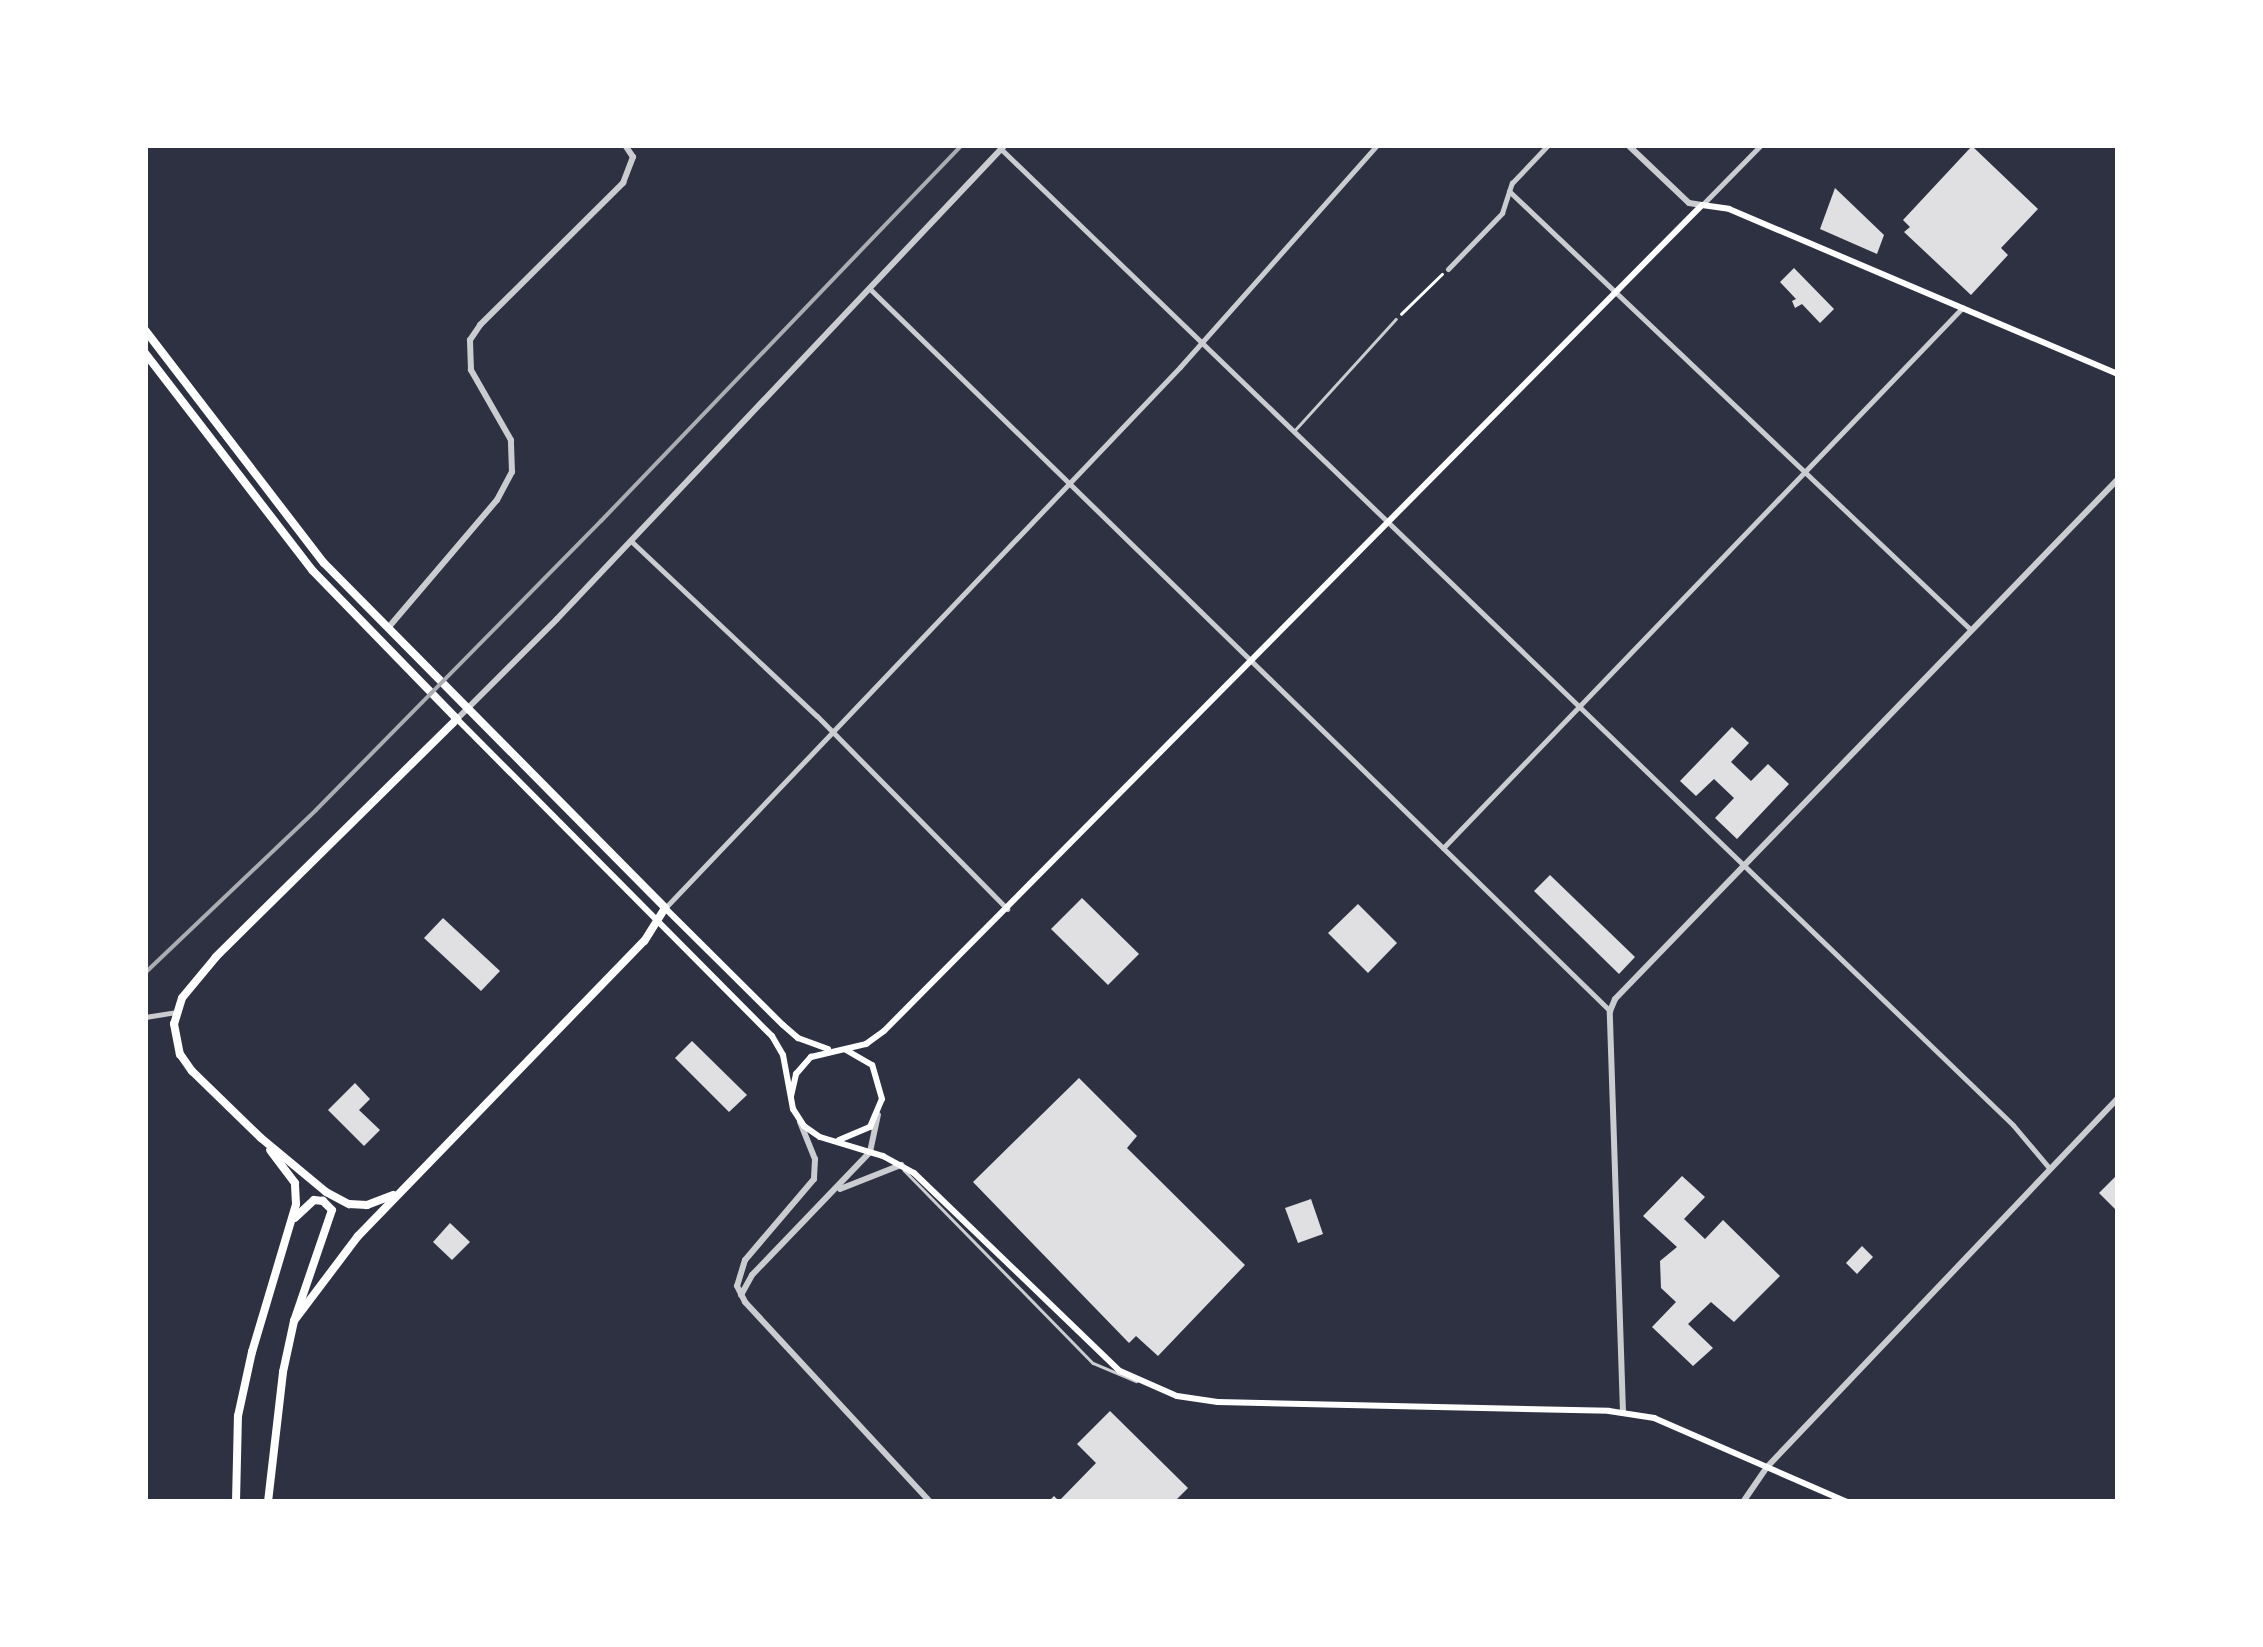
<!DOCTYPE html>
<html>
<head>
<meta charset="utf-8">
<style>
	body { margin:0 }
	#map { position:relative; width:2263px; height:1647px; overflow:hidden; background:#2d3142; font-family:"Nunito Sans",sans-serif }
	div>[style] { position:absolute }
	.building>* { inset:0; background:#e0e0e3 }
	.path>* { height:2.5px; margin:-1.25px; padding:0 1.25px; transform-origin:1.25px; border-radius:1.25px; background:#fff }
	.service>* { height:2.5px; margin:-1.25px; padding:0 1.25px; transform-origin:1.25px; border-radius:1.25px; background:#caccd0 }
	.minor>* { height:5px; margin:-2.5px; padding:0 2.5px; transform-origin:2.5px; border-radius:2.5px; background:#caccd0 }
	.tertiary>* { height:6px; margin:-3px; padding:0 3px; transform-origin:3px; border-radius:3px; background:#caccd0 }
	.secondary>* { height:6px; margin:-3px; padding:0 3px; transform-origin:3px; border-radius:3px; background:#fff }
	.primary>* { height:8px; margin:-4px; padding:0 4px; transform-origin:4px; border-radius:4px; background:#fff }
	.rail>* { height:4px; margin:-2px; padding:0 2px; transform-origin:2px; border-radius:2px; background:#abadb3 }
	span { translate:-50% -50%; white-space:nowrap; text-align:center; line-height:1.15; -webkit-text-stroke:8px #fff; paint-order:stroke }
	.frame { position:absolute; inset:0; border:148px solid #fff; pointer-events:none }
</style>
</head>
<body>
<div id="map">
	<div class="building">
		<div style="clip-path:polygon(1972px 146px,2038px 209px,2001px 248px,2008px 255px,1971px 295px,1904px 232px,1910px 227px,1903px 220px)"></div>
		<div style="clip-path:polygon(1835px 188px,1884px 235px,1877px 254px,1820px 229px)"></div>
		<div style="clip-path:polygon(1794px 268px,1834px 309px,1820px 323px,1802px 304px,1795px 308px,1792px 301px,1796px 299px,1780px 282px)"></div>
		<div style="clip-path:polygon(1732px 727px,1749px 743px,1731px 762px,1751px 781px,1768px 764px,1789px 784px,1737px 839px,1715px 818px,1734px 798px,1714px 779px,1696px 796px,1680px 781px)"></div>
		<div style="clip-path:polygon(1550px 875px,1635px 957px,1619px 974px,1534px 891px)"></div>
		<div style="clip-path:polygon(1082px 898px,1139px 954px,1108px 985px,1051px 929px)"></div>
		<div style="clip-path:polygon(1358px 904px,1397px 943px,1368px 973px,1328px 933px)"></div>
		<div style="clip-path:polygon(443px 918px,500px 971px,481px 991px,424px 938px)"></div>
		<div style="clip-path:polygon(692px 1041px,747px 1095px,729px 1112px,675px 1058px)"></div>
		<div style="clip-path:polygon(1079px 1078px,1137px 1136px,1127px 1148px,1245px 1265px,1158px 1356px,1136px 1336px,1129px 1343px,973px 1182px)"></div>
		<div style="clip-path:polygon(355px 1083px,370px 1099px,359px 1110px,380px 1130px,364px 1146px,328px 1110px)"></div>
		<div style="clip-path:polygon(1682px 1176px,1705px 1197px,1684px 1219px,1705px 1239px,1723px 1220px,1780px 1276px,1734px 1322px,1711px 1302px,1688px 1324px,1713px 1348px,1693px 1366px,1652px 1327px,1676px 1302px,1661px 1288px,1660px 1261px,1677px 1247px,1643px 1216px)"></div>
		<div style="clip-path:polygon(2115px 1177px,2118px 1180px,2118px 1212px,2099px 1193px)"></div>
		<div style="clip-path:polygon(1311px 1199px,1323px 1234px,1298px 1243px,1285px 1208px)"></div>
		<div style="clip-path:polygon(450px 1223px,470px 1242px,452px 1260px,433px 1242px)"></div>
		<div style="clip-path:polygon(1862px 1246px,1873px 1257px,1857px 1274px,1846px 1263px)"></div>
		<div style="clip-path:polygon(1110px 1411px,1188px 1488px,1174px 1502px,1048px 1502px,1054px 1496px,1059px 1501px,1096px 1463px,1077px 1444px)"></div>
	</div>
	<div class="path">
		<div style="left:1401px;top:314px;width:57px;rotate:-44.3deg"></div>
	</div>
	<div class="service">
		<div style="left:1294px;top:431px;width:151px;rotate:-47.7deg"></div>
		<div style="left:904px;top:1170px;width:270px;rotate:45.6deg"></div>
		<div style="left:1093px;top:1363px;width:47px;rotate:22.7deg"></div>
	</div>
	<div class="minor">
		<div style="left:1001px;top:149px;width:1406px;rotate:43.96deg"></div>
		<div style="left:2013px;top:1125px;width:57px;rotate:49.9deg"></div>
		<div style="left:1509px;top:191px;width:637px;rotate:43.54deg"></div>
		<div style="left:1702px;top:205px;width:84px;rotate:-45.5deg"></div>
		<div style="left:1448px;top:269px;width:78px;rotate:-46deg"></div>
		<div style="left:1502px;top:213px;width:32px;rotate:-72deg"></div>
		<div style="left:1512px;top:183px;width:52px;rotate:-46.5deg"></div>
		<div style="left:870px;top:289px;width:1034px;rotate:44.29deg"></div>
		<div style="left:631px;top:541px;width:255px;rotate:43.3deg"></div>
		<div style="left:817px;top:716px;width:271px;rotate:45.4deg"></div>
		<div style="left:1443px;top:848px;width:750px;rotate:-46.13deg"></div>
		<div style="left:665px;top:908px;width:747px;rotate:-46.41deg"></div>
		<div style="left:1180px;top:367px;width:297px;rotate:-48.4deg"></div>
		<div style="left:145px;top:1017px;width:31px;rotate:-9deg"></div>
	</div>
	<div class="tertiary">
		<div style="left:1628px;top:145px;width:84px;rotate:43.6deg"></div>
		<div style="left:1689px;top:203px;width:13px;rotate:9deg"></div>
		<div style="left:388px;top:628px;width:168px;rotate:-49.6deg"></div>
		<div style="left:497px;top:500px;width:32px;rotate:-62deg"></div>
		<div style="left:512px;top:472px;width:32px;rotate:-92deg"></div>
		<div style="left:511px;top:440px;width:81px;rotate:-119.7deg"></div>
		<div style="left:471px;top:370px;width:30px;rotate:-92deg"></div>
		<div style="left:470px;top:340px;width:18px;rotate:-56deg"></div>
		<div style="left:480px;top:325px;width:202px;rotate:-44.8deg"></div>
		<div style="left:623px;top:183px;width:28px;rotate:-69deg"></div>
		<div style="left:633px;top:157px;width:14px;rotate:-124deg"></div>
		<div style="left:457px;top:719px;width:141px;rotate:-45deg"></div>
		<div style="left:557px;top:619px;width:652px;rotate:-46.62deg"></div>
		<div style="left:800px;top:1122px;width:40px;rotate:68deg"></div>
		<div style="left:815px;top:1159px;width:20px;rotate:93deg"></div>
		<div style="left:814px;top:1179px;width:106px;rotate:130.4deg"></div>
		<div style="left:745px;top:1260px;width:27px;rotate:107deg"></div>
		<div style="left:737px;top:1286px;width:18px;rotate:63deg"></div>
		<div style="left:745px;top:1302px;width:272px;rotate:47.2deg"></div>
		<div style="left:840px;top:1189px;width:66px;rotate:-21.5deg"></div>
		<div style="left:741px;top:1295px;width:23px;rotate:-61deg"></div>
		<div style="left:752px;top:1275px;width:170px;rotate:-46.2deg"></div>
		<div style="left:870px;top:1152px;width:38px;rotate:-78deg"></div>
		<div style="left:1623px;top:1412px;width:401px;rotate:-91.9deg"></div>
		<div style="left:1610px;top:1011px;width:13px;rotate:-67deg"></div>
		<div style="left:1615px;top:999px;width:723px;rotate:-45.95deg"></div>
		<div style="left:1743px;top:1502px;width:42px;rotate:-55.6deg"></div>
		<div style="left:1767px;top:1467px;width:509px;rotate:-46.43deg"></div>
	</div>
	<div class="secondary">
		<div style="left:457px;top:719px;width:447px;rotate:45.2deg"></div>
		<div style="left:772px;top:1036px;width:22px;rotate:60deg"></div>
		<div style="left:783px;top:1055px;width:55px;rotate:79.5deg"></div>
		<div style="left:793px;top:1109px;width:20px;rotate:57deg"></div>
		<div style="left:804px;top:1126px;width:19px;rotate:35deg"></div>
		<div style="left:820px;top:1137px;width:66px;rotate:16.8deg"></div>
		<div style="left:883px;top:1156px;width:35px;rotate:29deg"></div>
		<div style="left:914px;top:1173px;width:286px;rotate:43.9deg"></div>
		<div style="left:1120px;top:1371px;width:62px;rotate:23.7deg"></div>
		<div style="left:1177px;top:1396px;width:41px;rotate:8.3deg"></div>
		<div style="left:1218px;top:1402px;width:391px;rotate:1.3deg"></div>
		<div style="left:1609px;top:1411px;width:46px;rotate:8.8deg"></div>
		<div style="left:1654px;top:1418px;width:210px;rotate:23.5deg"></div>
		<div style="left:665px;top:908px;width:166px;rotate:44.8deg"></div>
		<div style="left:783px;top:1025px;width:20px;rotate:41deg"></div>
		<div style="left:798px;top:1038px;width:32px;rotate:20deg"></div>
		<div style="left:791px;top:1096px;width:23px;rotate:-77deg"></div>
		<div style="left:796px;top:1074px;width:23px;rotate:-49deg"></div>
		<div style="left:811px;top:1057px;width:57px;rotate:-13.3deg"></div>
		<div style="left:866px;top:1044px;width:22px;rotate:-36deg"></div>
		<div style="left:884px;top:1031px;width:1162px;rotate:-45.28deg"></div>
		<div style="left:1702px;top:205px;width:27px;rotate:8deg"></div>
		<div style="left:1729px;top:209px;width:423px;rotate:23deg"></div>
		<div style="left:839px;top:1140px;width:34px;rotate:-23deg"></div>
		<div style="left:870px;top:1127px;width:30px;rotate:-67deg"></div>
		<div style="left:882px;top:1099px;width:35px;rotate:-106deg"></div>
		<div style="left:872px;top:1065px;width:30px;rotate:-150deg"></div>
	</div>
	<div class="primary">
		<div style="left:145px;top:330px;width:294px;rotate:52.5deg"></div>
		<div style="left:324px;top:563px;width:485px;rotate:45.3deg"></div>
		<div style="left:665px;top:908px;width:39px;rotate:122deg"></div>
		<div style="left:644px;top:941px;width:411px;rotate:134.1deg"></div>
		<div style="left:358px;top:1236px;width:106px;rotate:127deg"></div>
		<div style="left:145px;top:353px;width:275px;rotate:52.4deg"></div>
		<div style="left:313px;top:571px;width:206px;rotate:45.8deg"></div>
		<div style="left:457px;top:719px;width:339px;rotate:135.4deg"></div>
		<div style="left:216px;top:957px;width:53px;rotate:129.7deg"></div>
		<div style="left:182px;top:998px;width:27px;rotate:107deg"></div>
		<div style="left:174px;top:1024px;width:31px;rotate:79deg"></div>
		<div style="left:180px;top:1054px;width:21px;rotate:55deg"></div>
		<div style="left:192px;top:1071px;width:96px;rotate:44.2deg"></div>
		<div style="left:261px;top:1138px;width:85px;rotate:39.7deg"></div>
		<div style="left:326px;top:1192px;width:26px;rotate:28deg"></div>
		<div style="left:349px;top:1204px;width:18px;rotate:3deg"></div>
		<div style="left:367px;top:1205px;width:28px;rotate:-21deg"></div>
		<div style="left:236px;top:1502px;width:86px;rotate:-88.7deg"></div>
		<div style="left:238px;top:1416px;width:66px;rotate:-77.7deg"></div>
		<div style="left:252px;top:1352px;width:154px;rotate:-73.4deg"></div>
		<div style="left:296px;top:1204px;width:21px;rotate:-93deg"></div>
		<div style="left:295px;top:1183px;width:41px;rotate:-127.1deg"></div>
		<div style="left:268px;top:1502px;width:131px;rotate:-83.4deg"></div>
		<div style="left:283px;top:1372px;width:52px;rotate:-77.8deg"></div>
		<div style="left:294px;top:1321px;width:117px;rotate:-71.1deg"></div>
		<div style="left:332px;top:1210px;width:13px;rotate:-135deg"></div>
		<div style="left:323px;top:1201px;width:9px;rotate:-174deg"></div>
		<div style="left:314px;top:1200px;width:26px;rotate:137deg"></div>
	</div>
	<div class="rail">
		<div style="left:145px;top:973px;width:236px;rotate:-43.6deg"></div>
		<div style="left:316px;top:810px;width:406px;rotate:-45.4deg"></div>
		<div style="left:601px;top:521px;width:521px;rotate:-46.17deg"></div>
	</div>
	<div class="frame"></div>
</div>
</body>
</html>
